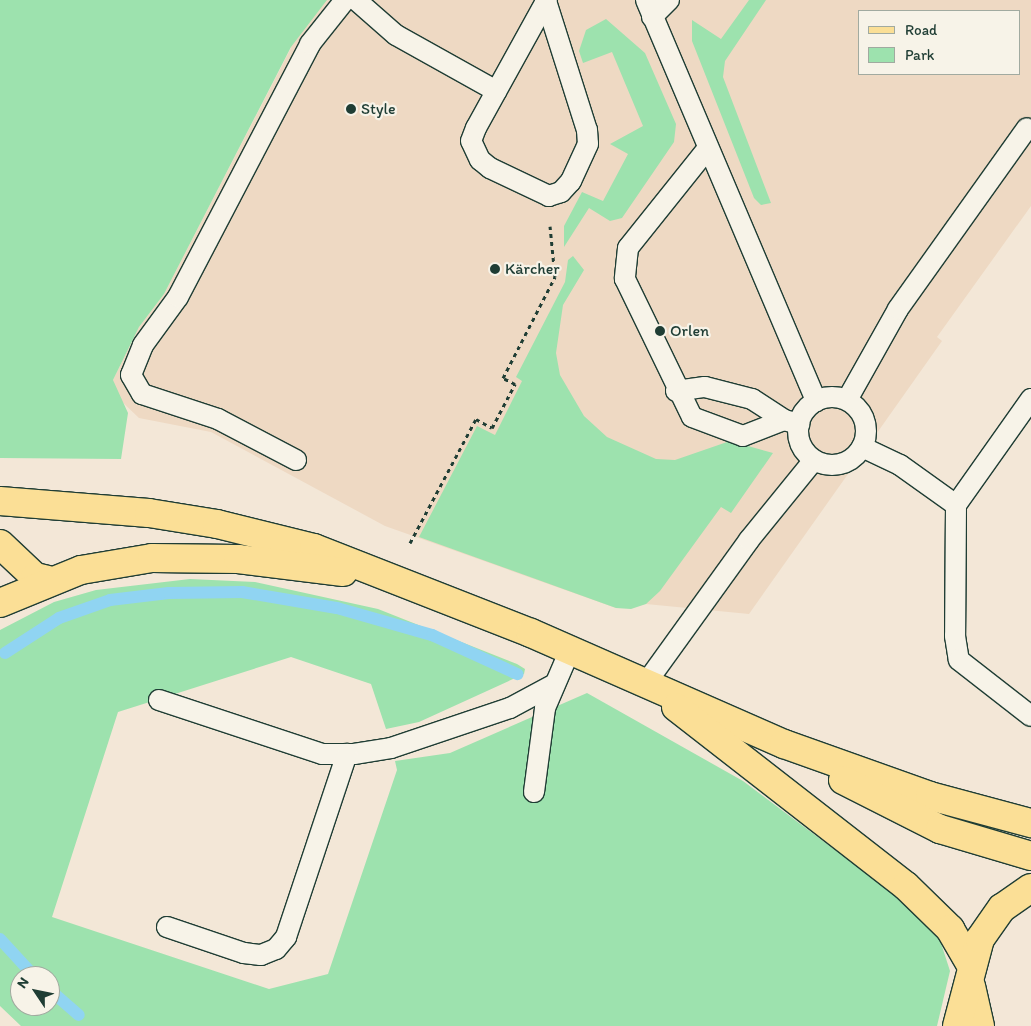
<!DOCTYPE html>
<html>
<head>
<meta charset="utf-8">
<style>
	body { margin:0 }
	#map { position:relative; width:1031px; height:1026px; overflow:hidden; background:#f3e7d7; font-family:Itim,sans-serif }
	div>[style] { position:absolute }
	.built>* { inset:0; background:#eed9c3 }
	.green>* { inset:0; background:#9de2ae }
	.stream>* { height:12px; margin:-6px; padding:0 6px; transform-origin:6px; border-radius:6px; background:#90d4f2 }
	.path>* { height:3px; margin-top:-1.5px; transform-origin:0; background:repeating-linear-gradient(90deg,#1f3d34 0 4px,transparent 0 8px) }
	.roads { filter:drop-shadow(1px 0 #1f3d34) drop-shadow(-1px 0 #1f3d34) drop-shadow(0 1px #1f3d34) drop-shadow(0 -1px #1f3d34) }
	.lane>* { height:20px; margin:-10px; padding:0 10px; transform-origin:10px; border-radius:10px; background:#f7f3e8 }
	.lane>.ring { margin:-10px; padding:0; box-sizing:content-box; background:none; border:20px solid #f7f3e8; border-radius:50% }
	.primary>* { height:28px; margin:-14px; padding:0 14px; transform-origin:14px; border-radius:14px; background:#fbdf96 }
	.dots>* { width:14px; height:14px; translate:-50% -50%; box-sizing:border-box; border:2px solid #f7f3e8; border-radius:50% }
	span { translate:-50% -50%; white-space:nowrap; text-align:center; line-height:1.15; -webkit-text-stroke:4.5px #f7f3e8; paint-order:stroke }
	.poi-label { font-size:16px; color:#1f3d34 }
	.left { translate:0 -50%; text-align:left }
	.legend { position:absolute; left:858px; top:10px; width:162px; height:65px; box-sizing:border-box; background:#f7f3e8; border:1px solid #a1aaa0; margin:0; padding:6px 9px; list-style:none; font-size:15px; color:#1f3d34 }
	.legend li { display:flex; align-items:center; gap:10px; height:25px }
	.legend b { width:25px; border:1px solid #a1aaa0 }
	.north { position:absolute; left:10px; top:966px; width:50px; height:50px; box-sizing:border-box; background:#f7f3e8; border:1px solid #a1aaa0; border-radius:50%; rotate:304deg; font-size:14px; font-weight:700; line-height:20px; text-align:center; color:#1f3d34 }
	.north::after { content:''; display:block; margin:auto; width:18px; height:22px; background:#1f3d34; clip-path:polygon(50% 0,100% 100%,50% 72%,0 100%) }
</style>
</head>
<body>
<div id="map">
	<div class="built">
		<div style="clip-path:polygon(evenodd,269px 0,1031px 0,1031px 206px,937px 337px,942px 341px,749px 614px,646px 604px,616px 608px,385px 526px,211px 432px,139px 418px,117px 397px,113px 380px,139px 327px,164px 294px,291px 48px,269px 0,860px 11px,1020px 11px,1020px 74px,860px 74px,860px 11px)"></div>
	</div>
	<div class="green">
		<div style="clip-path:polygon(0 0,327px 0,291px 47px,164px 294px,139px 327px,113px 380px,128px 413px,121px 459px,0 458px)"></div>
		<div style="clip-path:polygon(749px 0,766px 0,725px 61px,723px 77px,771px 203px,761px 205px,754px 198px,692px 41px,692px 20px,721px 39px)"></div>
		<div style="clip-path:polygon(606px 19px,645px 53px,676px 124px,674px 142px,622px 218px,610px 221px,589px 208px,564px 247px,564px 226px,582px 192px,603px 201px,628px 154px,610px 144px,643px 126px,612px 52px,583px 63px,579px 51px,586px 30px)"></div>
		<div style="clip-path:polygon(573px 256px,584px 270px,563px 305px,556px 353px,560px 375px,584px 416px,607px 437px,656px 459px,675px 460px,730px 441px,773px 453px,731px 513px,721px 507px,660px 591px,646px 604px,631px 609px,616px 608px,419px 537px,477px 426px,495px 435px,522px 381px,516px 377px,565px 282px,568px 260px)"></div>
		<div style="clip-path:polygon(evenodd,190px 579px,255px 582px,378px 609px,517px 664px,525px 669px,524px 674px,419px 722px,386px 729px,371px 684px,291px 657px,118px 712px,52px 917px,269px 989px,328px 974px,397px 770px,395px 761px,450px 753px,587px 693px,743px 781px,903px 901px,940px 940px,950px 971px,937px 1026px,21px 1026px,0 1006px,0 630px,54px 602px,96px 590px,190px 579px,20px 976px,50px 976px,50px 1006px,20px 1006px,20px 976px)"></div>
	</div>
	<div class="stream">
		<div style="left:5px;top:653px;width:64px;rotate:-32.9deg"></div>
		<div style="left:59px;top:618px;width:54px;rotate:-19.4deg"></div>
		<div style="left:110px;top:600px;width:59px;rotate:-6.8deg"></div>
		<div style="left:169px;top:593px;width:73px;rotate:-0.8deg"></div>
		<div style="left:242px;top:592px;width:96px;rotate:9.6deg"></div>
		<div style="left:337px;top:608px;width:99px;rotate:15.9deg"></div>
		<div style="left:432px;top:635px;width:94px;rotate:24.6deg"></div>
		<div style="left:0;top:939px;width:50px;rotate:47.4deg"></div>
		<div style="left:50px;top:990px;width:38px;rotate:41deg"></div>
	</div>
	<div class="path">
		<div style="left:410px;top:543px;width:140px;rotate:-62deg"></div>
		<div style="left:476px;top:419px;width:18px;rotate:29deg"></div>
		<div style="left:492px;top:428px;width:50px;rotate:-62.4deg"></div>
		<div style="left:515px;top:384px;width:13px;rotate:-153deg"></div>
		<div style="left:503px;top:378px;width:114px;rotate:-62.8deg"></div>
		<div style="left:555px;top:277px;width:51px;rotate:-95.6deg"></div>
	</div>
	<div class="roads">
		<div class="lane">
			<div style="left:356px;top:0;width:53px;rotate:41.2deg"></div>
			<div style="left:396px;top:35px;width:115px;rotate:29.2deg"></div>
			<div style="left:545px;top:0;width:1px;rotate:45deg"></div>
			<div style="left:546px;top:1px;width:135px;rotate:72.4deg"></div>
			<div style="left:587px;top:130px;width:14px;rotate:86deg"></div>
			<div style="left:588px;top:144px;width:41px;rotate:114.7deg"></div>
			<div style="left:571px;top:181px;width:15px;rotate:132deg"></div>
			<div style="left:561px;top:192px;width:13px;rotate:162deg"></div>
			<div style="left:549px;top:196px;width:65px;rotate:-154.6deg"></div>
			<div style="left:490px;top:168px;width:13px;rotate:-141deg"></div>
			<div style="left:480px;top:160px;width:21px;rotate:-115deg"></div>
			<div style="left:471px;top:141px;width:14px;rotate:-69deg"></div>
			<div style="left:476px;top:128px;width:145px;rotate:-61.1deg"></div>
			<div style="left:546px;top:1px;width:1px;rotate:-45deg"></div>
			<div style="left:646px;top:0;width:436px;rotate:67deg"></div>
			<div style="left:652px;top:17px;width:24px;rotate:-45deg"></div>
			<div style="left:708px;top:148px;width:128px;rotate:128.7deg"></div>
			<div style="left:628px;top:248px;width:31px;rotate:96deg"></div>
			<div style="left:625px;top:279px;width:153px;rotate:64.1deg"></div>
			<div style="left:692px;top:417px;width:54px;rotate:20.4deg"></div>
			<div style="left:743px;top:436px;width:44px;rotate:-21.3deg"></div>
			<div style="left:784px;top:420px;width:16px;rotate:15deg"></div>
			<div style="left:676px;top:391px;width:29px;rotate:-8deg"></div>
			<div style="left:705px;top:387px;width:49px;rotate:14.3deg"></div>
			<div style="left:752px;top:399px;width:38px;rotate:33deg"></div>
			<div class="ring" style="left:798px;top:397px;width:48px;height:48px"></div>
			<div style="left:847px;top:400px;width:104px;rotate:-60.7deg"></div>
			<div style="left:898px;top:309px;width:222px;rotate:-54.5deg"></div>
			<div style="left:862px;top:447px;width:42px;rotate:25.3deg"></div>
			<div style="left:900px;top:465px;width:69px;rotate:35.5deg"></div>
			<div style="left:956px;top:505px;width:130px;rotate:-54.7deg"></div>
			<div style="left:296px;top:460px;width:88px;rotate:-152.3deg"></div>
			<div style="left:218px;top:419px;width:80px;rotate:-161.8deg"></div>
			<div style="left:142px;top:394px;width:22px;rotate:-120deg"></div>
			<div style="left:131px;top:375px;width:32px;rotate:-68deg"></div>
			<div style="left:143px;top:345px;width:59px;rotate:-53.9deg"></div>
			<div style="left:178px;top:297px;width:285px;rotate:-62.4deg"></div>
			<div style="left:310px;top:44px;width:56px;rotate:-51.5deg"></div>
			<div style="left:956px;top:505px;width:131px;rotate:90.4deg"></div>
			<div style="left:955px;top:636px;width:24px;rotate:81deg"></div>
			<div style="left:959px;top:660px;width:91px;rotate:37.9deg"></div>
			<div style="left:646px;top:683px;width:176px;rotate:-54.2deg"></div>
			<div style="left:749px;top:540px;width:103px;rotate:-50.9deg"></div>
			<div style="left:159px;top:700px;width:172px;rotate:18.3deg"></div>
			<div style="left:322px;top:754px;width:32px"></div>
			<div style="left:354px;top:754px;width:37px;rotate:-9deg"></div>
			<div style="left:391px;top:748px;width:126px;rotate:-18.6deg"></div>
			<div style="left:510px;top:708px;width:47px;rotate:-28.2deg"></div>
			<div style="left:534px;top:792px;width:85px;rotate:-82.5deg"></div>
			<div style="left:545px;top:708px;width:63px;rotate:-66.7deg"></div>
			<div style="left:167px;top:927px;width:81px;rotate:18.7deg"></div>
			<div style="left:244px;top:953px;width:17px;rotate:7deg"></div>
			<div style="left:261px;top:955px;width:16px;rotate:-22deg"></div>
			<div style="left:276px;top:949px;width:16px;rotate:-50deg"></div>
			<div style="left:286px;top:937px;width:193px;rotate:-71.6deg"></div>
		</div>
		<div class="primary">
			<div style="left:0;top:501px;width:149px;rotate:4.6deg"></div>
			<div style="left:149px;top:513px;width:69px;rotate:9.2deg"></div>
			<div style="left:217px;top:524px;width:100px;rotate:13.9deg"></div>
			<div style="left:314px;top:548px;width:233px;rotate:21.4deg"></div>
			<div style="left:531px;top:633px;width:276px;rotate:23.7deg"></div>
			<div style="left:784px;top:744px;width:155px;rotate:19.6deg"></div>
			<div style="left:930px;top:796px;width:105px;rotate:15deg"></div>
			<div style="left:0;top:544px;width:48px;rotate:43.3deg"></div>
			<div style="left:35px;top:577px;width:13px;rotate:13deg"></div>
			<div style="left:0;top:603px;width:87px;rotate:-22.2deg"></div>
			<div style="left:81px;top:570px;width:72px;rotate:-9.6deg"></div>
			<div style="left:152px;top:558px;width:86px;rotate:0.7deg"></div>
			<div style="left:238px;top:559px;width:106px;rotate:7.1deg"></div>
			<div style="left:676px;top:707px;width:291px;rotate:37.9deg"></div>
			<div style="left:906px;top:886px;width:62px;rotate:44.3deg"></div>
			<div style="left:950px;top:929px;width:44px;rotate:59.9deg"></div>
			<div style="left:843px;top:780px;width:109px;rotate:26.8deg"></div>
			<div style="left:940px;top:829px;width:95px;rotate:16.5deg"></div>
			<div style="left:971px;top:986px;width:41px;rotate:77.3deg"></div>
			<div style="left:957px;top:1026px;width:90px;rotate:-75.2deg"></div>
			<div style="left:980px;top:939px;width:38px;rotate:-55deg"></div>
			<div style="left:1002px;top:908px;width:35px;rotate:-35deg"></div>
		</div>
	</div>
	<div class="dots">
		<div style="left:351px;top:109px;background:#1f3d34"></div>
		<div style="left:495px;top:269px;background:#1f3d34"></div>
		<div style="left:660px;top:331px;background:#1f3d34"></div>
	</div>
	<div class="poi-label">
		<span class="left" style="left:361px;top:109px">Style</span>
		<span class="left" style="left:505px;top:269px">Kärcher</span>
		<span class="left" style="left:670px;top:331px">Orlen</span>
	</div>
	<ul class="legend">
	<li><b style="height:6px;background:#fbdf96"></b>Road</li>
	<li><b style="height:14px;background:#9de2ae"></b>Park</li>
	</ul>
	<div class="north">N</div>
</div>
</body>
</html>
